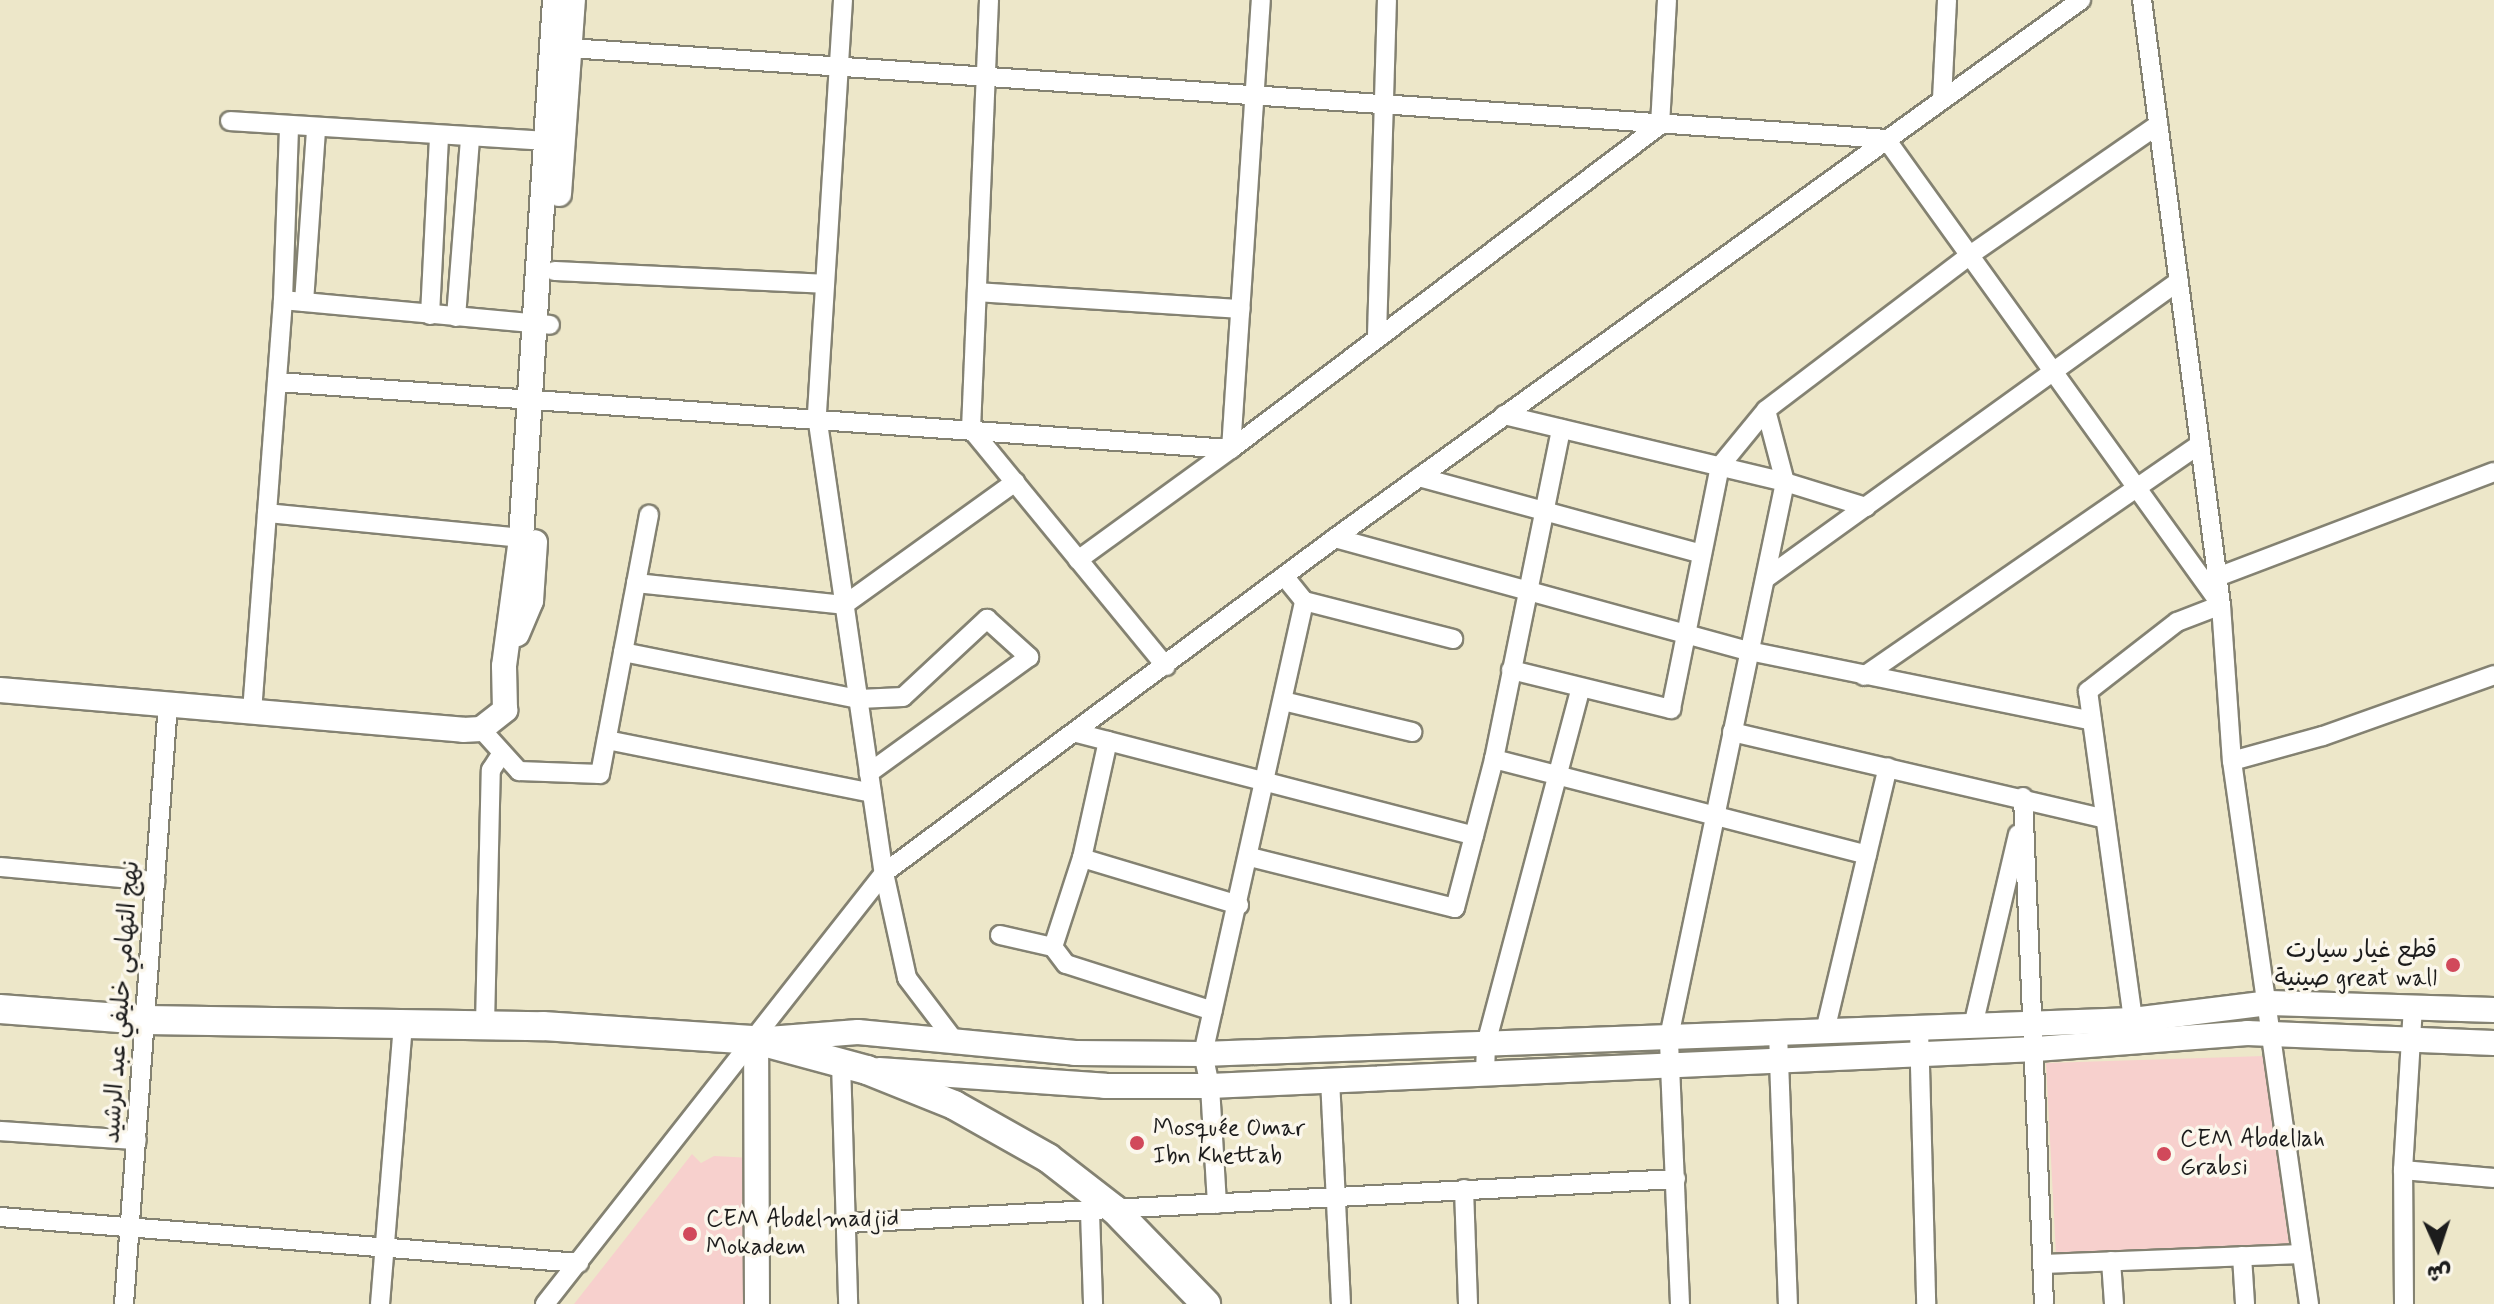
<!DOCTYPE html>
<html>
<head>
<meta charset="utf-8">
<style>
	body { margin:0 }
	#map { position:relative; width:2494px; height:1304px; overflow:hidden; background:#ede7c9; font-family:Mynerve,"Playpen Sans Arabic",sans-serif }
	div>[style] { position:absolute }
	.built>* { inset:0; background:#f7d0cd }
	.roads { filter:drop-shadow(2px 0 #848272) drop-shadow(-2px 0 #848272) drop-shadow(0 2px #848272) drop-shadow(0 -2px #848272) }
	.street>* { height:18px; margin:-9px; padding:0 9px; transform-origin:9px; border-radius:9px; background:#fff }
	.secondary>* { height:24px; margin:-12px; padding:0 12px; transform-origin:12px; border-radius:12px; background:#fff }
	.primary>* { height:28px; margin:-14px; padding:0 14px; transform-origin:14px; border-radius:14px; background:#fff }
	.dots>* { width:22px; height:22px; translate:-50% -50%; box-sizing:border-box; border:4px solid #fbf7ec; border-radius:50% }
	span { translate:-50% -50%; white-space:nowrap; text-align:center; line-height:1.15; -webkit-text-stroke:7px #fbf7ec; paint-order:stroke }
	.poi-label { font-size:24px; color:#1c1c1c }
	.right { translate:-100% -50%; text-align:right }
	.left { translate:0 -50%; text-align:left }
	.street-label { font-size:24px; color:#1c1c1c }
	.north { position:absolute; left:2398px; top:1208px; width:80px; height:80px; -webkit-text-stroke:6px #fbf7ec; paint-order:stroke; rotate:177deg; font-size:22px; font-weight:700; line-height:32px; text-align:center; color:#1c1c1c }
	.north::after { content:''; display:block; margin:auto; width:28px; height:36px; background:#1c1c1c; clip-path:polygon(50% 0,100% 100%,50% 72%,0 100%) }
</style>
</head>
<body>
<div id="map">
	<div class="built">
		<div style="clip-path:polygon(2264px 1056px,2289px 1245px,2056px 1255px,2046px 1063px)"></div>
		<div style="clip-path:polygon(692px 1154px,701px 1163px,714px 1156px,752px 1158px,750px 1304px,574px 1304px)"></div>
	</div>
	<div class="roads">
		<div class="street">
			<div style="left:843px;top:0;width:417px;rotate:93.6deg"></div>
			<div style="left:817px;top:416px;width:462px;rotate:81.7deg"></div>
			<div style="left:884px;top:873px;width:107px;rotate:77.6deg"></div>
			<div style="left:907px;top:978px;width:78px;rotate:52.8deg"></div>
			<div style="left:989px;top:0;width:429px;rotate:92.4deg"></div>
			<div style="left:971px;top:429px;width:307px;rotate:50.6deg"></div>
			<div style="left:2142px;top:0;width:610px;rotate:82.56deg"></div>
			<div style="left:2221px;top:605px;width:156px;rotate:86deg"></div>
			<div style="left:2232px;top:761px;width:548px;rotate:81.93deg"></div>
			<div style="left:569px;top:48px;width:1320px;rotate:3.95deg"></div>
			<div style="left:1886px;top:139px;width:574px;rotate:54.29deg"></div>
			<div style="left:2221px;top:605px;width:47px;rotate:158.9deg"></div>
			<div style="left:2177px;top:622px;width:113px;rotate:142.2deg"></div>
			<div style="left:2088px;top:691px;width:332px;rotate:82.2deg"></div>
			<div style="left:1942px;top:99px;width:99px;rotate:-87.1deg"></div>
			<div style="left:230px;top:121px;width:317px;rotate:3.6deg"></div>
			<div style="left:554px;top:271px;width:271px;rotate:2.7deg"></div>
			<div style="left:977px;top:292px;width:264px;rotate:3.7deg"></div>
			<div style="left:283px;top:300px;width:173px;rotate:-88deg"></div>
			<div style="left:304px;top:302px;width:173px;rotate:-86deg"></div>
			<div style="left:430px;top:315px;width:178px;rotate:-87.1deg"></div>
			<div style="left:456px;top:317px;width:180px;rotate:-85.5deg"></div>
			<div style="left:1377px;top:335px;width:335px;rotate:-88.3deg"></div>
			<div style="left:277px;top:382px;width:956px;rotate:4.02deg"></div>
			<div style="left:1231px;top:449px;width:538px;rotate:-37.06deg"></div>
			<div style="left:1660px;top:125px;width:125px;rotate:-86.8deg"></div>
			<div style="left:1504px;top:415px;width:289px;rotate:13.4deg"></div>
			<div style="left:1785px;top:482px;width:85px;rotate:17.2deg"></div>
			<div style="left:1419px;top:477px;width:293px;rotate:15.2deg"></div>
			<div style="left:267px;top:513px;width:255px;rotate:5.6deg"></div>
			<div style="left:1335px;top:538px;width:429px;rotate:15.3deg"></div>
			<div style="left:1749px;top:651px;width:350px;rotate:11.5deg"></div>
			<div style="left:1078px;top:560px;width:189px;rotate:-36deg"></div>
			<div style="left:1231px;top:449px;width:450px;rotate:-86.2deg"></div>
			<div style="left:1284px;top:576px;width:32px;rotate:51deg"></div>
			<div style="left:1304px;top:601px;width:154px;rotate:14.3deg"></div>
			<div style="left:1765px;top:579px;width:510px;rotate:-35.75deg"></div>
			<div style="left:2207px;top:581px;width:307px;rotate:-20.8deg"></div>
			<div style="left:636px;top:583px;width:209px;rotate:6deg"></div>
			<div style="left:844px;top:605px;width:211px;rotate:-35.7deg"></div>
			<div style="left:623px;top:652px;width:241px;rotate:11.3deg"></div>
			<div style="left:859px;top:699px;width:44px;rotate:-2.6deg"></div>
			<div style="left:903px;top:697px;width:115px;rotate:-42.9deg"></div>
			<div style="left:987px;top:619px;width:57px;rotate:42.1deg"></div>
			<div style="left:1029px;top:657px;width:198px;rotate:144.1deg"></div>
			<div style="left:1511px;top:670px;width:165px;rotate:13.7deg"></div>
			<div style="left:1671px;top:709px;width:248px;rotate:-78.6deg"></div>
			<div style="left:1720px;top:466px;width:72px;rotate:-50.6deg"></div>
			<div style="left:1766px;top:410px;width:256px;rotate:-37.2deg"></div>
			<div style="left:1970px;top:255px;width:229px;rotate:-34.7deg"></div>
			<div style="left:1864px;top:676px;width:408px;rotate:-34.6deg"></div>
			<div style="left:1283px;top:701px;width:133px;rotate:13.5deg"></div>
			<div style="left:252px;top:712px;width:413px;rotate:-85.7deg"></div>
			<div style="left:283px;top:300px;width:268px;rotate:5.3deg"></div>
			<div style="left:481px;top:729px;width:57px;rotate:47.9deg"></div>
			<div style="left:519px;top:771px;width:81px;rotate:2.1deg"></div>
			<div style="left:600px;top:774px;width:264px;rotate:-79.3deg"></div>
			<div style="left:1732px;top:732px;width:383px;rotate:13.1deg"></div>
			<div style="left:1077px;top:733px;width:410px;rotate:14.5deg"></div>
			<div style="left:607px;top:740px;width:270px;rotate:11.3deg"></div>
			<div style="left:1494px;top:759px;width:385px;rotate:14.4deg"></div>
			<div style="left:2232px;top:761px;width:94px;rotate:-15.4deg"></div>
			<div style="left:2323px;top:736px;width:182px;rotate:-19.6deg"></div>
			<div style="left:2023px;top:797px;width:507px;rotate:87.63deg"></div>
			<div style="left:1250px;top:857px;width:211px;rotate:14deg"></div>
			<div style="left:1455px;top:908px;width:154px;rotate:-75.3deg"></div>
			<div style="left:1494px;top:759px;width:337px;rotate:-78.5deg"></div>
			<div style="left:1082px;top:858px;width:164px;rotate:16.7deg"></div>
			<div style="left:0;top:867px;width:156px;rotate:5.2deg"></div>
			<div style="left:1000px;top:935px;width:54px;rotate:12.8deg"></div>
			<div style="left:1053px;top:947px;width:21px;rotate:53deg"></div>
			<div style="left:1066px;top:964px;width:154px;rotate:17.7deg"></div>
			<div style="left:1053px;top:947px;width:94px;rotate:-72deg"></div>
			<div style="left:1082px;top:858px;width:120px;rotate:-77.5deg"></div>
			<div style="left:485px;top:1025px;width:255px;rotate:-88.7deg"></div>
			<div style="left:491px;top:770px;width:20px;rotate:-57deg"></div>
			<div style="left:1973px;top:1026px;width:197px;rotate:-76.8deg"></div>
			<div style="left:1919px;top:1028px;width:276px;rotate:88.5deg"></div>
			<div style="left:1825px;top:1031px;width:271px;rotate:-76.6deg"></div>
			<div style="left:1778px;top:1033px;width:271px;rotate:87.9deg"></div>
			<div style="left:841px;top:1062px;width:242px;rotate:88.3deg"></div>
			<div style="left:1485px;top:1073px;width:29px;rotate:-88deg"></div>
			<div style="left:1486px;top:1044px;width:366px;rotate:-75.1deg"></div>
			<div style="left:1330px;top:1079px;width:225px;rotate:87.2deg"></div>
			<div style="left:0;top:1131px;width:137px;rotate:3.8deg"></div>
			<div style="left:2403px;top:1170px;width:91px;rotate:5deg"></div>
			<div style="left:1464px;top:1189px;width:115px;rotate:88deg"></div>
			<div style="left:1217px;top:1204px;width:118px;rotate:-93.4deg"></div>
			<div style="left:1210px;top:1086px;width:33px;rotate:-102deg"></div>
			<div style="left:1203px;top:1054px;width:464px;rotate:-77.4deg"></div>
			<div style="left:1090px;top:1212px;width:92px;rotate:88.1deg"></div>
			<div style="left:0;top:1217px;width:581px;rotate:4.54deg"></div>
			<div style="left:848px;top:1223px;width:829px;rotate:-3.04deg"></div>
			<div style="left:2242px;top:1256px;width:48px;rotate:86.4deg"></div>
			<div style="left:2111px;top:1261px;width:43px;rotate:86deg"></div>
			<div style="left:2043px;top:1264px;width:259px;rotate:-2.2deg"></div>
			<div style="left:124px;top:1304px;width:602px;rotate:-85.81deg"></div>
			<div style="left:380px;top:1304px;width:280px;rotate:-85.3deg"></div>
			<div style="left:545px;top:1304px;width:548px;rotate:-51.81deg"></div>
			<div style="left:884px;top:873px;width:562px;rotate:-36.6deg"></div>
			<div style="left:1335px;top:538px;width:920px;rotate:-35.8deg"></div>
			<div style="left:1680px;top:1304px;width:267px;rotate:-92.4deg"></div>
			<div style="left:1669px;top:1037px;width:567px;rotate:-78.19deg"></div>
			<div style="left:1785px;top:482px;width:74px;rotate:-104.8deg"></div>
			<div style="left:2404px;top:1304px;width:134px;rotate:-90.4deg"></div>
			<div style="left:2403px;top:1170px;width:165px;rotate:-86.5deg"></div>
		</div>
		<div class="secondary">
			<div style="left:559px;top:194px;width:195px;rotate:-85.9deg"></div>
			<div style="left:517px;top:634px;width:36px;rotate:-67deg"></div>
			<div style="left:531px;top:601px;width:59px;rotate:-86.1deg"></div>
			<div style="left:0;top:690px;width:465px;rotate:4.9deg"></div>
			<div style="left:463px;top:730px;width:18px;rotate:-3deg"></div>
			<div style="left:481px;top:729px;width:31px;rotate:-38deg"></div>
			<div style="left:505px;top:710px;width:44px;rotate:-91.3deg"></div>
			<div style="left:504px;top:666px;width:129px;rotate:-82.4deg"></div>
			<div style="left:521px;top:538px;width:539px;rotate:-86.38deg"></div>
			<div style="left:879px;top:1070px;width:227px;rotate:4deg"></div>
			<div style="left:1105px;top:1086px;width:105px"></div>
			<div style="left:1210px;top:1086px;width:827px;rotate:-2.56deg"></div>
			<div style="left:2036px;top:1049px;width:212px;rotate:-4.3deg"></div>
			<div style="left:2247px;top:1033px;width:247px;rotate:2.3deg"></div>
			<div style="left:757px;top:1304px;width:264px;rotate:-90.2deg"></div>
			<div style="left:756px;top:1040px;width:102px;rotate:-4.5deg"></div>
			<div style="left:858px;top:1032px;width:218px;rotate:5.5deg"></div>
			<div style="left:1075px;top:1053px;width:128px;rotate:0.4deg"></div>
			<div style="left:1203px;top:1054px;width:931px;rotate:-2.09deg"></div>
			<div style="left:2133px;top:1020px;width:138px;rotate:-7.1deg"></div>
			<div style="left:2270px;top:1003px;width:224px;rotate:1.8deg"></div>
		</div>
		<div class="primary">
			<div style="left:0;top:1009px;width:146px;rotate:4.3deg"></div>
			<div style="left:146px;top:1020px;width:397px;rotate:0.9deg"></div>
			<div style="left:543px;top:1026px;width:213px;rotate:3.8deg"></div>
			<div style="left:756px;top:1040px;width:115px;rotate:15.1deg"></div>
			<div style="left:867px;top:1070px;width:94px;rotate:21.9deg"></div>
			<div style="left:954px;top:1105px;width:108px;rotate:29.4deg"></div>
			<div style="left:1048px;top:1158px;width:85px;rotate:37.8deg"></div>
			<div style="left:1115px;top:1210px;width:131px;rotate:45.9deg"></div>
		</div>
	</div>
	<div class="dots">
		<div style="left:2453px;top:965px;background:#d1495b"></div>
		<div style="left:1137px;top:1143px;background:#d1495b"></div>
		<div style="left:2164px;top:1154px;background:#d1495b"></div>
		<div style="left:690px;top:1234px;background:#d1495b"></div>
	</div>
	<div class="poi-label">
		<span class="right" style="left:2437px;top:965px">قطع غيار سيارت<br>صينية great wall</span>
		<span class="left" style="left:1153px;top:1143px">Mosquée Omar<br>Ibn Khettab</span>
		<span class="left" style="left:2180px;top:1154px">CEM Abdellah<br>Grabsi</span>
		<span class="left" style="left:706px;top:1234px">CEM Abdelmadjid<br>Mokadem</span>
	</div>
	<div class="street-label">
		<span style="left:122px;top:1002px;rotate:-86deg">نهج التهامي خليفي عبد الرشيد</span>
	</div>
	<div class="north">ش</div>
</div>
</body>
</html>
